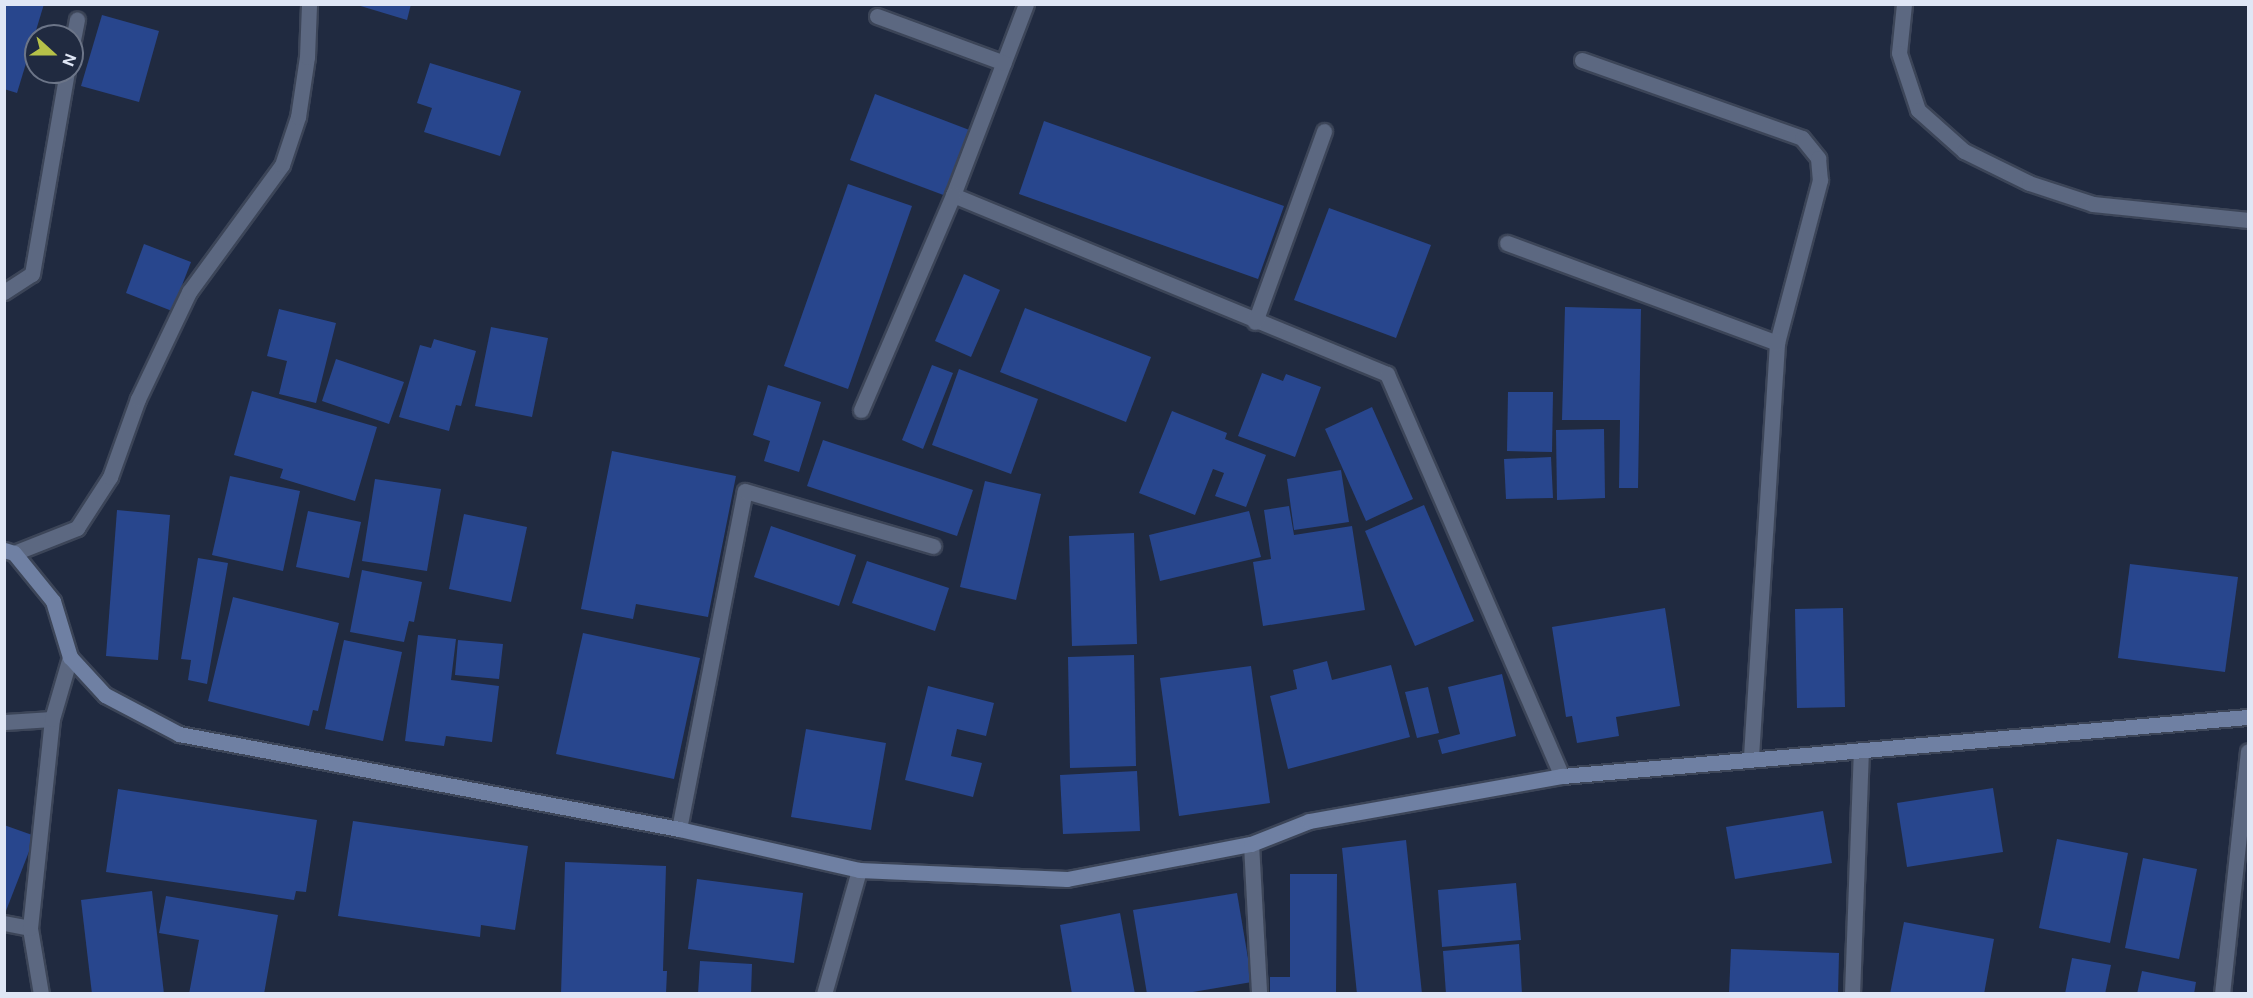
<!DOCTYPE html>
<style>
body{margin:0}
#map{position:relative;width:2253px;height:998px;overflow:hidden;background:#202a40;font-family:"DM Sans",sans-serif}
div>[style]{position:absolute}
.building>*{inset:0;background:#28468d}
.roads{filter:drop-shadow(2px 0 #3c4558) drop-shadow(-2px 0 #3c4558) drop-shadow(0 2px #3c4558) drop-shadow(0 -2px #3c4558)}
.lane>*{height:15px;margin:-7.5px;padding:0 7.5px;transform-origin:7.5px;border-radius:7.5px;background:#5c6881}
.street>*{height:15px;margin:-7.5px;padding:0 7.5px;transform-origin:7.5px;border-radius:7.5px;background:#5c6881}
.secondary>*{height:15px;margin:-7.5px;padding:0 7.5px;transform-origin:7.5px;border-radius:7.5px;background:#6f80a3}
span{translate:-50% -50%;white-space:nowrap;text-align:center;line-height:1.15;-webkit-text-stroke:5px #202a40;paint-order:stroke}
.frame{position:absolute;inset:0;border:6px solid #dfe6f5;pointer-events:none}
.north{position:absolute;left:24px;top:24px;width:60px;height:60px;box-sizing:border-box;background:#202a40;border:2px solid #6c7588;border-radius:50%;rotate:111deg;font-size:16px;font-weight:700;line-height:24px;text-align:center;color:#dfe6f5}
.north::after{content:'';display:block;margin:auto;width:21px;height:27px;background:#b6c149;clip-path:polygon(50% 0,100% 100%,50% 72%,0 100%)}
</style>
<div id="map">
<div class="building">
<div style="clip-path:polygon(4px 4px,44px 4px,17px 93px,4px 89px)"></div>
<div style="clip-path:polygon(354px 4px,411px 4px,407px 20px)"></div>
<div style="clip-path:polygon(102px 15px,159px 31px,139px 102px,81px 86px)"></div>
<div style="clip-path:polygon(430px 63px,521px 91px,500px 156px,424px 132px,432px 108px,417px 103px)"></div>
<div style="clip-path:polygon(875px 94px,972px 131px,946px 196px,850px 160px)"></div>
<div style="clip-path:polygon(1044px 121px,1284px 206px,1258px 279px,1019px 194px)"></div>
<div style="clip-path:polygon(848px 184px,912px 206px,848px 389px,784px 366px)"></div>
<div style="clip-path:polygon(1329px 208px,1431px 245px,1396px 338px,1294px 300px)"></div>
<div style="clip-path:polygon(144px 244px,191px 262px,172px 311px,126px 293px)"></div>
<div style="clip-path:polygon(964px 274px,1000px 290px,971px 357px,935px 341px)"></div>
<div style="clip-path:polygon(1565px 307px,1641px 309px,1638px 488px,1619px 488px,1620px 420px,1562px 420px)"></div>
<div style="clip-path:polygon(1025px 308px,1151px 357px,1126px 422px,1000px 372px)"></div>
<div style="clip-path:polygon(279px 309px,336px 323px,316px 403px,279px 394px,287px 361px,267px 356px)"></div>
<div style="clip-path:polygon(491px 327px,548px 338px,532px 417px,475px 406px)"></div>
<div style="clip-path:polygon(434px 339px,476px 351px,461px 406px,456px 405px,449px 431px,399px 417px,420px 345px,431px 348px)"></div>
<div style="clip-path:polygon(336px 359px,404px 382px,389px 424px,322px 401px)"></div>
<div style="clip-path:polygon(932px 365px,953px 373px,923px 449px,902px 440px)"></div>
<div style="clip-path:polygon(959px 369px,1038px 399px,1011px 474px,932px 445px)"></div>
<div style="clip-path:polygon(1262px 373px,1283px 381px,1286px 374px,1321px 387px,1295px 457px,1238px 436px)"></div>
<div style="clip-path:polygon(768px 385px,821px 402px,799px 472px,764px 461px,770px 441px,753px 435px)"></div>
<div style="clip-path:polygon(252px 391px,377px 427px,355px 501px,280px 478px,283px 469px,234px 455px)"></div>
<div style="clip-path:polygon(1508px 392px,1553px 392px,1552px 452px,1507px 451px)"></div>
<div style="clip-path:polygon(1372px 407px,1413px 499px,1366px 521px,1325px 429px)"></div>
<div style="clip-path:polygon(1172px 411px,1227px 433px,1225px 439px,1266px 455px,1246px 507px,1215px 496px,1224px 473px,1213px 469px,1195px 515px,1139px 493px)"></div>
<div style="clip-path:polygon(1604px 429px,1605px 498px,1557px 500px,1556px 430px)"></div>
<div style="clip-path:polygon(823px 440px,973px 490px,957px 536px,807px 486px)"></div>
<div style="clip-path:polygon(612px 451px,736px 476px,708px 617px,636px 604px,633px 619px,581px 609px)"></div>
<div style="clip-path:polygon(1551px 457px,1553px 498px,1506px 499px,1504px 459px)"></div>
<div style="clip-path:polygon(1341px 470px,1349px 522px,1294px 530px,1287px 479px)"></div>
<div style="clip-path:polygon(230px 476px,300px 491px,283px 571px,212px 555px)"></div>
<div style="clip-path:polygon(375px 479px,441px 489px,427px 571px,362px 561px)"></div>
<div style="clip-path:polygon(985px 481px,1041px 494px,1016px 600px,960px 587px)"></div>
<div style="clip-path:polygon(1424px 505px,1474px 621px,1415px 646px,1365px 531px)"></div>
<div style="clip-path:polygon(1289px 506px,1294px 535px,1352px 526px,1365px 610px,1263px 626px,1253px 562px,1271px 559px,1264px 510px)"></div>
<div style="clip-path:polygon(117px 510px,170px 515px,158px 660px,106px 656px)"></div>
<div style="clip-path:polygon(308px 511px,361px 522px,349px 578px,296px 567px)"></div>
<div style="clip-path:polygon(1249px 511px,1261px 557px,1160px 581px,1149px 535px)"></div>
<div style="clip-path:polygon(464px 514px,527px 527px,511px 602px,449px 589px)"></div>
<div style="clip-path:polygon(771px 526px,856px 555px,839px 606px,754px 577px)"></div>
<div style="clip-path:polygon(1134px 533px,1137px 644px,1072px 646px,1069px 536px)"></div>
<div style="clip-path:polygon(198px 558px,228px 563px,207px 684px,188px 680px,191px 660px,181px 659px)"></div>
<div style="clip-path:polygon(867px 561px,949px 588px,935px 631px,852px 603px)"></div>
<div style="clip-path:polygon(2130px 564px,2238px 577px,2225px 672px,2118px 658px)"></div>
<div style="clip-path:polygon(362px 570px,422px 582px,414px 622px,409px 621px,404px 642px,350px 632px)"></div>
<div style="clip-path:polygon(233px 597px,339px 623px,318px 711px,313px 710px,309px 726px,208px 701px)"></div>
<div style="clip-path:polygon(1665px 608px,1680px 706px,1616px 717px,1619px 736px,1577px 743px,1572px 716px,1566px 717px,1552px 627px)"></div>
<div style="clip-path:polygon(1843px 608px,1845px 707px,1797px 708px,1795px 609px)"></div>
<div style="clip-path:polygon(583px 633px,700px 658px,674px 779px,556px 754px)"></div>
<div style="clip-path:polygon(418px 635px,456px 639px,451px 680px,499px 686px,492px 742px,446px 736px,444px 746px,405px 741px)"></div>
<div style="clip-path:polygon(344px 640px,402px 652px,383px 741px,325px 729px)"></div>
<div style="clip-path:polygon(458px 640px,503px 644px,499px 679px,455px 675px)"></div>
<div style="clip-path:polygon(1134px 655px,1136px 766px,1070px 768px,1068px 657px)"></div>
<div style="clip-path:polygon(1327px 661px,1332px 680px,1391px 665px,1410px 737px,1288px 769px,1270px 696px,1297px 689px,1293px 670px)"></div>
<div style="clip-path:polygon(1251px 666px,1270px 803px,1179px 816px,1160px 678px)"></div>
<div style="clip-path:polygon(1502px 674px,1516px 736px,1442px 754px,1438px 740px,1460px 734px,1448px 687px)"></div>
<div style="clip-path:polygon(928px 686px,994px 703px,986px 736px,957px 729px,951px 756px,982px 763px,973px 797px,905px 780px)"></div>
<div style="clip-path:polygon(1428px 687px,1439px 733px,1417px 738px,1405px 692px)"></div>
<div style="clip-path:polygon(806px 729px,886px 743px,871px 830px,791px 817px)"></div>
<div style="clip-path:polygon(1137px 771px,1140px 831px,1063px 834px,1060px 775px)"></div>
<div style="clip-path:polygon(1993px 788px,2003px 852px,1907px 867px,1897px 803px)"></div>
<div style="clip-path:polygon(118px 789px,317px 820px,306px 892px,296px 891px,294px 900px,106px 872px)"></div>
<div style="clip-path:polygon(1823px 811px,1832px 863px,1735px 879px,1726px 827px)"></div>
<div style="clip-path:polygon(353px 821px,528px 846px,515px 930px,481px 925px,480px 937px,338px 916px)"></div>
<div style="clip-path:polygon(4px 825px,35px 836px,4px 916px)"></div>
<div style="clip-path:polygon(2057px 839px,2128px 853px,2110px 943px,2039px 928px)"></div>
<div style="clip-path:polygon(1406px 840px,1422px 994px,1357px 994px,1342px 848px)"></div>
<div style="clip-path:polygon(2143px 858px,2197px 869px,2179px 959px,2125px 948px)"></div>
<div style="clip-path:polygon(565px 862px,666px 866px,663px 971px,667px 971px,666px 994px,561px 994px)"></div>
<div style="clip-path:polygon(1290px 874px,1337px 874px,1336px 994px,1270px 994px,1270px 977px,1290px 977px)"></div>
<div style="clip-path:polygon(697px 879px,803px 893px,794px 963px,688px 949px)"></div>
<div style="clip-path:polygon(1516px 883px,1521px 940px,1442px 947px,1438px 890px)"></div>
<div style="clip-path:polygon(152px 891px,164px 994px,92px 994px,81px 900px)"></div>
<div style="clip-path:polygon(1237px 893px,1252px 982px,1181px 994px,1147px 994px,1133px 910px)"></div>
<div style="clip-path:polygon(166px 896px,278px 915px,264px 994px,189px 994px,199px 940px,159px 933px)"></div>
<div style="clip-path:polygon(1120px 913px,1135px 994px,1072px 994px,1060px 925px)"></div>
<div style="clip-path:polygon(1904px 922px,1994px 939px,1984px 994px,1890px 994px)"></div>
<div style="clip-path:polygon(1519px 944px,1522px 994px,1446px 994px,1443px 951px)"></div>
<div style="clip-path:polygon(1731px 949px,1839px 953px,1838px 994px,1729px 994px)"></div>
<div style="clip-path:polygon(2072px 958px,2111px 965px,2105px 994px,2065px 994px)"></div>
<div style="clip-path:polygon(700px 961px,752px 964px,751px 994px,698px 994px)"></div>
<div style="clip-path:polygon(2142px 971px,2196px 982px,2194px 994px,2137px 994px)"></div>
</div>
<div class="roads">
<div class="lane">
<div style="left:1582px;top:60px;width:233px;rotate:19.5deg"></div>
<div style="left:1802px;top:138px;width:26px;rotate:51deg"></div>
<div style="left:1818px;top:158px;width:22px;rotate:85deg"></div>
<div style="left:1820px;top:180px;width:169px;rotate:104.8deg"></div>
<div style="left:1777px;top:343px;width:417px;rotate:93.6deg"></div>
<div style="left:1507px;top:243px;width:288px;rotate:20.3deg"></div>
<div style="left:1852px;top:994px;width:244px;rotate:-87.9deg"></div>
</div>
<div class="street">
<div style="left:1026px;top:4px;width:204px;rotate:110.9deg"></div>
<div style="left:953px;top:195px;width:469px;rotate:22.4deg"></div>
<div style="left:1387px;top:374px;width:438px;rotate:66.5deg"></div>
<div style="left:1904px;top:4px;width:49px;rotate:95.8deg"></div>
<div style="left:1899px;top:53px;width:60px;rotate:71.6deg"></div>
<div style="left:1918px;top:110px;width:62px;rotate:41.7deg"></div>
<div style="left:1964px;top:151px;width:72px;rotate:26.2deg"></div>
<div style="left:2029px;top:183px;width:67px;rotate:18.2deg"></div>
<div style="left:2093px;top:204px;width:156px;rotate:5.9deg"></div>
<div style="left:877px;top:16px;width:135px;rotate:20.3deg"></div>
<div style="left:72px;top:45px;width:26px;rotate:-79deg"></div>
<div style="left:4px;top:292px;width:33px;rotate:-33deg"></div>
<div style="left:32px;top:274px;width:205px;rotate:-80.2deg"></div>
<div style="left:1255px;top:322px;width:203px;rotate:-70.1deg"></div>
<div style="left:861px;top:410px;width:234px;rotate:-66.8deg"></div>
<div style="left:14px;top:553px;width:68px;rotate:-21.6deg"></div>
<div style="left:77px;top:528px;width:61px;rotate:-57.1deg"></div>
<div style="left:110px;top:477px;width:83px;rotate:-70.3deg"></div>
<div style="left:138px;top:399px;width:119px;rotate:-64.5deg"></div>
<div style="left:189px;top:292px;width:157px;rotate:-53.8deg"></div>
<div style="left:282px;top:165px;width:51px;rotate:-71.6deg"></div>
<div style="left:298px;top:117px;width:61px;rotate:-81.5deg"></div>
<div style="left:307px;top:57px;width:53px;rotate:-87.8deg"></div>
<div style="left:4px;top:722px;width:48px;rotate:-3.6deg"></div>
<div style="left:679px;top:829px;width:344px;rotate:-79deg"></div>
<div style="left:745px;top:491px;width:196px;rotate:16.3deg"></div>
<div style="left:1251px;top:844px;width:150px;rotate:86.9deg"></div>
<div style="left:4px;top:923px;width:26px;rotate:11deg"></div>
<div style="left:41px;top:994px;width:67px;rotate:-99.5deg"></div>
<div style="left:30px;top:928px;width:210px;rotate:-84deg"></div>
<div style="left:52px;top:719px;width:65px;rotate:-73.8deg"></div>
<div style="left:824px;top:994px;width:129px;rotate:-74.2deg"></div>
<div style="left:2222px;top:994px;width:244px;rotate:-83.9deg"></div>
</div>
<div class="secondary">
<div style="left:4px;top:550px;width:10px;rotate:17deg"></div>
<div style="left:14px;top:553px;width:62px;rotate:50.9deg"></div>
<div style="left:53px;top:601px;width:59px;rotate:73.1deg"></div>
<div style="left:70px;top:657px;width:52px;rotate:47.4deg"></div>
<div style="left:105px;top:695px;width:84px;rotate:27.8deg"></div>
<div style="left:179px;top:734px;width:509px;rotate:10.76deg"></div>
<div style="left:679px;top:829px;width:185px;rotate:12.8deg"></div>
<div style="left:859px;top:870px;width:208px;rotate:2.5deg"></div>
<div style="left:1067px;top:879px;width:187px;rotate:-10.8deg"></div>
<div style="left:1251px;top:844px;width:62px;rotate:-21.6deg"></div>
<div style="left:1309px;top:821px;width:257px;rotate:-10.1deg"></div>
<div style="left:1562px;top:776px;width:689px;rotate:-4.92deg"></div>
</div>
</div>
<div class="frame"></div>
<div class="north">N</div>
</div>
